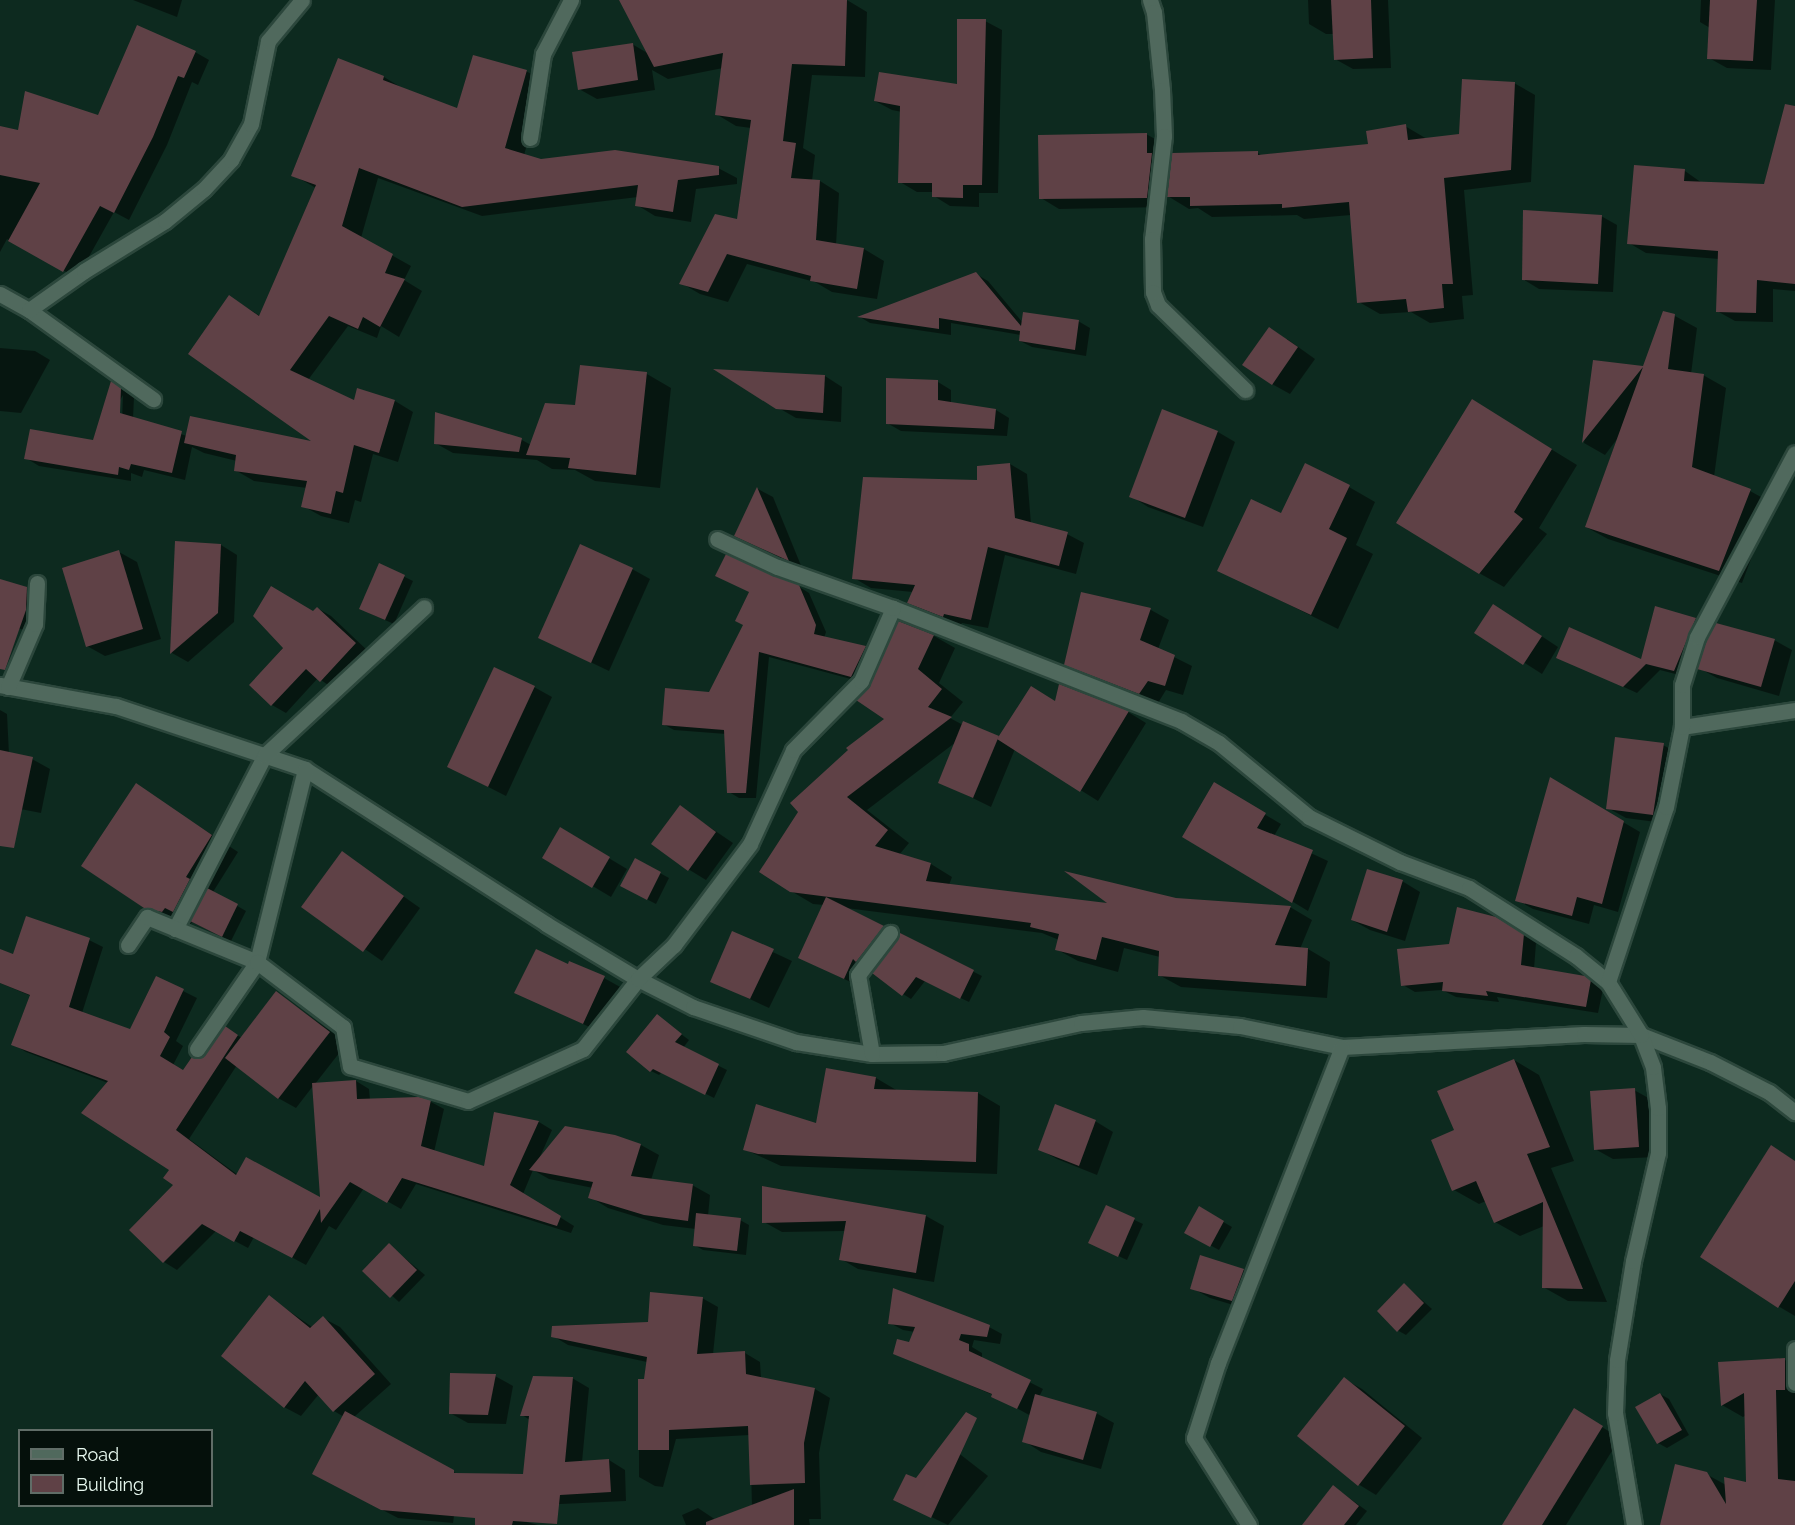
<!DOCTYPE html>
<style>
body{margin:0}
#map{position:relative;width:1795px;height:1525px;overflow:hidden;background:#0d2a1f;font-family:Raleway,sans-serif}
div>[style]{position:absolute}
.shadow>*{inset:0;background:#0007}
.building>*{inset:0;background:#5f4146}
.roads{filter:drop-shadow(2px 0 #2c473c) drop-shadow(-2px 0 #2c473c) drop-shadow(0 2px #2c473c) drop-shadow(0 -2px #2c473c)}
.minor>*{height:15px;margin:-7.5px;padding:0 7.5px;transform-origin:7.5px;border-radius:7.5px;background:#50695d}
span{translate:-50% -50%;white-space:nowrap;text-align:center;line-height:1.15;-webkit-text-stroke:6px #05100b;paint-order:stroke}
.legend{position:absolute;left:18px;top:1429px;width:195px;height:78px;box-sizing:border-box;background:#05100b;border:2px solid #606d67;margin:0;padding:8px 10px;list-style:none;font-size:18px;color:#e8f9f0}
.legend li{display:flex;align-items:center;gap:12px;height:30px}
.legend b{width:30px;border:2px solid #606d67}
</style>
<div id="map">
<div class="shadow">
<div style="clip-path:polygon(133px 0,182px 0,177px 17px)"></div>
<div style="clip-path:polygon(621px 0,847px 0,867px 12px,865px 77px,812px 75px,803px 148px,815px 155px,812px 181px,820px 181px,839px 193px,836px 245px,864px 249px,884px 261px,877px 299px,832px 292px,815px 282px,747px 264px,728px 302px,700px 294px,681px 283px,739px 221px,751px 128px,736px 126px,716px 114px,723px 68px,668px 79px,652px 70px,655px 90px,597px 99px,579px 89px,632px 44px,649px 54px)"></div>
<div style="clip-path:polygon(1308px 0,1388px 0,1391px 68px,1353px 69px,1335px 59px,1334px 34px,1326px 34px,1309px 24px)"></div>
<div style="clip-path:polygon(1701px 0,1775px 0,1771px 70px,1727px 68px,1709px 58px,1710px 28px,1700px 22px)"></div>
<div style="clip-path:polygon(985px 21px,1002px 30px,998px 193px,979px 193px,979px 207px,950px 206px,934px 196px,934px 192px,917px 192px,900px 182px,902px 112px,892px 110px,875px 101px,958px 85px)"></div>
<div style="clip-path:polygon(195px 52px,209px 60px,198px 85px,192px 82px,167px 145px,129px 220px,114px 212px,77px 278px,7px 239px,0 252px,0 128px,19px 132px,99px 117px)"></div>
<div style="clip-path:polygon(evenodd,526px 71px,545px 82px,524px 155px,541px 160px,718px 168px,737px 178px,737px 184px,696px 189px,691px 222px,655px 216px,637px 205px,638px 197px,482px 216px,378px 178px,361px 238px,411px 266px,404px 280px,422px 291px,399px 337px,381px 326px,377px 338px,348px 326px,308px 380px,355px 402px,358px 390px,395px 401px,413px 412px,398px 462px,373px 454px,361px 502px,355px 500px,349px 523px,321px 516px,303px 506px,307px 488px,254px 481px,235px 470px,237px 461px,204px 453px,192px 447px,185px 480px,144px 470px,142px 477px,131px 473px,131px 481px,39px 466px,26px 458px,94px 441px,112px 383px,134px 397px,133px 419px,187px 436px,318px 444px,230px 297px,260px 316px,316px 188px,293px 175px,384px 77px,402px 88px,458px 110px,526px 71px,123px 395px,122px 421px,119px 421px,119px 402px,123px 395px)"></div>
<div style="clip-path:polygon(1514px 83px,1535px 95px,1531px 182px,1464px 190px,1473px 295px,1462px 296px,1464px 319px,1430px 323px,1411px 312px,1380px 314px,1359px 302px,1351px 215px,1304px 219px,1297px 215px,1212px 217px,1198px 208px,1189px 209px,1166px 195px,1165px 207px,1059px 209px,1041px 198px,1146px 134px,1164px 144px,1164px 162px,1172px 166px,1258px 153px,1262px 156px,1370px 145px,1405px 126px,1427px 139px,1461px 135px)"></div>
<div style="clip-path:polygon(1795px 116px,1795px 291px,1773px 289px,1773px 322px,1735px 321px,1717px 311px,1719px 259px,1646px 253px,1629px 243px,1635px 167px,1685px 171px,1702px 183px,1765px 185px)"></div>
<div style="clip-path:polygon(1601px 216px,1617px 225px,1613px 292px,1539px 289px,1523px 279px)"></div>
<div style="clip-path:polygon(976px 274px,988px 281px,1023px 323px,1078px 321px,1090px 328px,1086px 356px,1032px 347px,1020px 341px,1021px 335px,951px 323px,951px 335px,870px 323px,860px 317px)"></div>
<div style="clip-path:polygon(1675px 316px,1697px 328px,1691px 374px,1703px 375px,1726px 388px,1714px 477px,1750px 491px,1772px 503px,1742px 583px,1608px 539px,1586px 527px,1617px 439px,1605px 455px,1584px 443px,1594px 361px,1644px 368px)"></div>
<div style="clip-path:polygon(1287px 339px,1315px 359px,1290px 394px,1272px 384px)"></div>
<div style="clip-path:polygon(0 348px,35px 351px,50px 360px,21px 413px,0 411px)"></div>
<div style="clip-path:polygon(647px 374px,671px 388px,660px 488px,595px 481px,575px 470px,552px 469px,537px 460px,453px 453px,435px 443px,436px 414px,522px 440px,531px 445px,577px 407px)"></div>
<div style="clip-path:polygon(825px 376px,842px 387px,841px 422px,796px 418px,777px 407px)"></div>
<div style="clip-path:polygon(938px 382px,951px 390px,951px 403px,996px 410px,1009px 418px,1007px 436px,901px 431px,887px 423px)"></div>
<div style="clip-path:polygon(1163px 411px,1218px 432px,1235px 442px,1203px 527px,1148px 507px,1131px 496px)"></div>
<div style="clip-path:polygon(1497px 416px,1577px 465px,1539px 528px,1547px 534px,1504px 587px,1479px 573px)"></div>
<div style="clip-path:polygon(1010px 464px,1027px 474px,1031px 524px,1067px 534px,1084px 543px,1076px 574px,1005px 555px,988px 628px,962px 623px,960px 626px,925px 612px,909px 602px,913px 592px,871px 588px,854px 578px,978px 482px)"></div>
<div style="clip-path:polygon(1349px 487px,1375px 502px,1356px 545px,1373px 554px,1338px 629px,1219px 570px,1281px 515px)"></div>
<div style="clip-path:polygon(758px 489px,773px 497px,802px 568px,736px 536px)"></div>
<div style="clip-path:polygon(177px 543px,221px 545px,237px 555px,234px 622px,188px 662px,172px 653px)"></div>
<div style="clip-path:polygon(119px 552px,137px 562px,161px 639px,105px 656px,87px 646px)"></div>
<div style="clip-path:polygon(380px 565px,413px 581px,394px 624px,369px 613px)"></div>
<div style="clip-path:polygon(632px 569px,650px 579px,609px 671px,540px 638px)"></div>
<div style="clip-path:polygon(0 581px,26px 588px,39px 596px,34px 633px,7px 625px,0 654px)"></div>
<div style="clip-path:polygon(798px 586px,809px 593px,826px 632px,824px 638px,865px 647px,875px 653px,862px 682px,769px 657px,756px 798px,739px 798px,729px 792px,726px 734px,674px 730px,663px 724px,710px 693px)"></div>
<div style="clip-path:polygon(1082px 593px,1151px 610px,1169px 620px,1158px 649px,1192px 666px,1183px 695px,1166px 690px,1158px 703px,1083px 674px,1065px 664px)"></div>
<div style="clip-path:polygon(317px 608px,331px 616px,369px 652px,334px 689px,318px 678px,286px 713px,272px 705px,251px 685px)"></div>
<div style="clip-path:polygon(1656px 608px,1696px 619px,1709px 626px,1687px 677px,1660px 670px,1637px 693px,1558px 657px,1642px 661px)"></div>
<div style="clip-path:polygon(1511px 616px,1558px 647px,1542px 674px,1476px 632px)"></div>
<div style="clip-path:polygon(899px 622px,934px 636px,955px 648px,939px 683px,963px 702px,950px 718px,963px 725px,1000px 738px,1056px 703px,1060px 686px,1128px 712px,1146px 723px,1098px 801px,1015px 749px,991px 807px,940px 782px,956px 742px,867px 810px,909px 843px,899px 855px,931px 864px,952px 877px,949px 885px,1112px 906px,1175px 899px,1290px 907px,1312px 920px,1300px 949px,1308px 949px,1330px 962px,1327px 998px,1181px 987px,1159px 975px,1160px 957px,1124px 948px,1118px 972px,1078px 961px,1056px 949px,1059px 940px,1042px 933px,846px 908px,982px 976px,969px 1002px,925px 981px,911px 999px,903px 994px,891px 944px,859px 986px,800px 958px,824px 905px,813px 904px,791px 891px,887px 719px,871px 686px)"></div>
<div style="clip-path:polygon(1774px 640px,1792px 650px,1779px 696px,1717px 678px,1699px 668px)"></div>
<div style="clip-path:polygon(534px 687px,552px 697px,506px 796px,449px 767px)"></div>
<div style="clip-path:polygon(0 710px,7px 714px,9px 754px,32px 759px,50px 769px,41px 813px,10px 807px,0 801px)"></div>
<div style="clip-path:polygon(1663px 745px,1681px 755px,1671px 824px,1626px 818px,1608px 808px)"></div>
<div style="clip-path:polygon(1551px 780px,1640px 832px,1618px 912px,1594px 905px,1589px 924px,1533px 909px,1517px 900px)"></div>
<div style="clip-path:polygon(136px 785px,238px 852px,213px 892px,246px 911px,231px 941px,192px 922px,189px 927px,172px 923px,144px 907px)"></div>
<div style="clip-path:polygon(1215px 785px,1281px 824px,1274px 836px,1328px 861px,1308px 911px,1184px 836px)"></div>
<div style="clip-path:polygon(680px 807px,733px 843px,706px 880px,688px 869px)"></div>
<div style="clip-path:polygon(560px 829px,627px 869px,611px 897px,544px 857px)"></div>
<div style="clip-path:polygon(342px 853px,420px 908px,382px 961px,303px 906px)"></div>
<div style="clip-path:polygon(636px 860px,669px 878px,656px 904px,631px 891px)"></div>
<div style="clip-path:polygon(1402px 881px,1420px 892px,1405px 941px,1370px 930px,1352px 920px)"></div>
<div style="clip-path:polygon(1509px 926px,1536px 943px,1534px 969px,1585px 977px,1603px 989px,1598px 1013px,1497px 997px,1499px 1002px,1456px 997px,1442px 990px,1415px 992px,1403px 985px,1450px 945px)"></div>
<div style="clip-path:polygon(732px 933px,792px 961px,769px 1008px,712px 981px)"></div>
<div style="clip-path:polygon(evenodd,89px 940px,103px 947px,82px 1013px,131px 1031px,157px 978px,197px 998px,176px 1041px,183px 1046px,173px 1065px,183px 1071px,206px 1056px,225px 1028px,242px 1038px,277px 993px,347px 1043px,315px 1084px,356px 1081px,369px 1089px,370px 1100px,431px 1102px,444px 1109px,434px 1152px,485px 1168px,495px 1114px,539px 1122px,552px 1130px,539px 1159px,615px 1137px,641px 1145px,659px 1155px,651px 1180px,692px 1185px,710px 1195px,708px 1216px,740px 1220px,749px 1225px,746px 1255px,703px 1250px,694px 1245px,696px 1229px,663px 1225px,608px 1208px,590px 1197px,593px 1188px,549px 1179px,533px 1170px,523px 1194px,574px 1226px,571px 1233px,416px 1184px,401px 1209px,364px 1188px,336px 1230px,329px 1226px,306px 1265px,254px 1237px,248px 1248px,216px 1231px,177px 1270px,164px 1262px,175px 1185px,171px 1170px,108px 1083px,26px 1052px,13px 1044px,31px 996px,0 983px,0 951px,14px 956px,89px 940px,237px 1065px,278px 1098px,296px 1108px,313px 1086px,321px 1199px,238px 1175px,189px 1139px,237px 1065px)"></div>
<div style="clip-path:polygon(568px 966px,604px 978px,622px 988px,602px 1033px,516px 992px)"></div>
<div style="clip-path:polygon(657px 1016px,689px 1040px,683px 1048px,727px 1070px,714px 1098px,662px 1072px,659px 1075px,651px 1071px)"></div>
<div style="clip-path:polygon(1514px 1060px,1539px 1075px,1574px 1161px,1551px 1168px,1607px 1302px,1568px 1301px,1543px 1287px,1544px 1226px,1520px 1236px,1495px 1222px,1486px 1201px,1479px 1204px,1454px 1190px,1456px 1131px)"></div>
<div style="clip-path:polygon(828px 1069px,876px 1078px,898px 1091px,978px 1093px,1000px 1106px,997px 1174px,781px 1166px,744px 1149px,818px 1125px)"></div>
<div style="clip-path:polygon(1634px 1090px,1652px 1100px,1656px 1157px,1613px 1159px,1595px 1149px)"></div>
<div style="clip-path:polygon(1095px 1121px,1113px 1132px,1097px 1175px,1057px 1159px,1039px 1149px)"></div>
<div style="clip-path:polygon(1772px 1147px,1795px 1161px,1795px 1316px,1778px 1306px)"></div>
<div style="clip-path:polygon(763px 1188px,926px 1216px,944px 1226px,934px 1282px,858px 1269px,841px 1259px,845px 1231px,782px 1232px,764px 1222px)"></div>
<div style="clip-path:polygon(1107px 1207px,1143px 1224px,1127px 1260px,1099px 1247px)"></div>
<div style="clip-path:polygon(1199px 1208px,1232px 1227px,1219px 1250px,1186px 1232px)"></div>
<div style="clip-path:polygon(389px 1245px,425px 1275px,399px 1302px,365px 1271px)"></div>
<div style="clip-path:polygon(1201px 1257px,1244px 1270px,1262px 1280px,1250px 1310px,1210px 1298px,1192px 1288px)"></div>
<div style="clip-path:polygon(1405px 1285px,1432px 1309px,1406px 1335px,1397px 1330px)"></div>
<div style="clip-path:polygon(269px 1297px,312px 1327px,323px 1318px,340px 1327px,391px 1384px,354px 1417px,470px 1481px,455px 1509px,453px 1523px,398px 1518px,329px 1482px,344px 1417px,334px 1411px,319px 1394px,301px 1416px,284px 1407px)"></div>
<div style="clip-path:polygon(702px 1298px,718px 1307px,713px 1354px,745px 1353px,760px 1362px,761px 1378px,815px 1389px,830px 1398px,819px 1453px,821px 1519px,809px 1519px,810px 1525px,686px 1525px,682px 1515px,698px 1508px,716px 1520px,752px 1506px,750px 1435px,676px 1439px,663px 1487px,655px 1486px,639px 1477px,639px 1381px,645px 1381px,647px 1362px,568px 1345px,553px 1336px,649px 1324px)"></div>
<div style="clip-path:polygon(890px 1323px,989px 1327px,1002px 1334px,1000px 1344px,974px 1340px,972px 1347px,982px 1353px,982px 1358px,1043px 1389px,1039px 1397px,1096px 1413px,1114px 1423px,1101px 1469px,1041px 1452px,1024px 1441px,1031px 1416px,993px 1395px,895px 1353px,910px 1344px,915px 1332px,903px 1330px)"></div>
<div style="clip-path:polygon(1785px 1360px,1795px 1366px,1795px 1525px,1662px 1525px,1706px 1474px,1726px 1485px,1748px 1484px,1746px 1415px,1743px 1417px,1722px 1405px,1720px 1363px)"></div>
<div style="clip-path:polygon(495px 1376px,513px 1386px,506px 1424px,468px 1423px,450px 1413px)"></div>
<div style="clip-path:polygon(572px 1378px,589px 1388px,582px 1462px,609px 1460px,625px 1470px,626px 1501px,539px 1505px,530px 1420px,522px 1415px)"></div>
<div style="clip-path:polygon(1344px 1379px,1362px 1389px,1422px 1438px,1376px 1495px,1358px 1484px)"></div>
<div style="clip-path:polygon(1660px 1394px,1669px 1399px,1689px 1435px,1667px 1448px,1658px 1443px)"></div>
<div style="clip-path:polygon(1592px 1421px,1620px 1438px,1566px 1525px,1504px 1525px)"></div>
<div style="clip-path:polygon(952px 1448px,988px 1476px,948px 1525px,904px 1504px,916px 1480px)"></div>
<div style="clip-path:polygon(1334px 1487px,1367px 1511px,1356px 1525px,1314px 1525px)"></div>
<div style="clip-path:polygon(477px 1509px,538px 1525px,477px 1525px)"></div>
</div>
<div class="building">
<div style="clip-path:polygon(619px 0,847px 0,845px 66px,792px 64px,783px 141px,796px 143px,791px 178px,820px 180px,816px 240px,864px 248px,857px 289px,810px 281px,811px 276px,727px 254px,708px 292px,679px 284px,715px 214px,737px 219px,751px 120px,715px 115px,723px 53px,654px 67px)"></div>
<div style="clip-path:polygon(1331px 0,1371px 0,1373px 58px,1334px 60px)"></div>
<div style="clip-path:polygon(1710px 0,1757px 0,1753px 61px,1707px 59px)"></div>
<div style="clip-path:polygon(957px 19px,986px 19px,982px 185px,963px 185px,963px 198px,932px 197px,932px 183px,898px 183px,900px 106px,874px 101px,879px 72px,957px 84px)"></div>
<div style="clip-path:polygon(137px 25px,196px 51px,184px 78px,178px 76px,153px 137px,114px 213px,100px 206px,63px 272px,8px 241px,40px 183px,0 175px,0 126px,18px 130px,25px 91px,98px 115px)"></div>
<div style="clip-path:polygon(633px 43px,638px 80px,578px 90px,572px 52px)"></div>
<div style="clip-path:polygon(473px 55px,527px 70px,505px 148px,541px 159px,615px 150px,719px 166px,719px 175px,678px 180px,673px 212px,635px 206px,638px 185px,462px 207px,359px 168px,342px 226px,393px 254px,385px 273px,405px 279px,380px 327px,363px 317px,358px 329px,329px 316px,290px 370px,354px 400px,357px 388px,395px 400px,379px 453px,354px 445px,343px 493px,336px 491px,331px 514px,301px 507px,307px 481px,234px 471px,236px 455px,184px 443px,190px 416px,311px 441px,188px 354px,229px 295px,259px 316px,316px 185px,291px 176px,338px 58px,384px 76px,383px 80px,457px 108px)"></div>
<div style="clip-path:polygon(1462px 79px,1515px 82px,1511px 170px,1444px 178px,1453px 284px,1442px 284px,1444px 308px,1408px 312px,1406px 299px,1357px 303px,1349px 202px,1282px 208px,1282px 204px,1190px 206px,1190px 197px,1167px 197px,1172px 153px,1258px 151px,1258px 155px,1368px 144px,1366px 131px,1406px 124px,1408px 140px,1459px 134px)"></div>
<div style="clip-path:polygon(1785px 104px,1795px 106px,1795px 284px,1757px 280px,1756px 313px,1716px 312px,1718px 251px,1627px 244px,1634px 165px,1685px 169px,1684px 181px,1764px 184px)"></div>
<div style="clip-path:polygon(1147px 133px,1147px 153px,1152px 153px,1147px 198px,1039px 199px,1038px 135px)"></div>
<div style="clip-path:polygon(1523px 210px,1602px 215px,1598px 284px,1522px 280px)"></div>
<div style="clip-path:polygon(976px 272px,1021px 326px,1023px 312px,1079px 320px,1075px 350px,1019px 341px,1020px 331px,939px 318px,939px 329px,857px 317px)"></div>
<div style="clip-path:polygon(1663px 311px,1675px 314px,1668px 369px,1704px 374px,1692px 467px,1751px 489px,1719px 571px,1585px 527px,1643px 367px,1582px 443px,1593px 360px,1643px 366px)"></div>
<div style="clip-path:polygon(1269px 327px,1298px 347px,1272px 385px,1242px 365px)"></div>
<div style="clip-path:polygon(580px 365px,647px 372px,636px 475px,568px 468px,570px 458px,526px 455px,545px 403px,575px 405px)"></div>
<div style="clip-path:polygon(713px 369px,825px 375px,823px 413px,776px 409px)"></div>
<div style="clip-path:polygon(886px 378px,938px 380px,938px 400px,996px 409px,994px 429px,886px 424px)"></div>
<div style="clip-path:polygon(111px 381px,121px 388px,120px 413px,182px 431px,172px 473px,131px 464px,129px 470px,119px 467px,118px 475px,24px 459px,30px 429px,93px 440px)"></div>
<div style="clip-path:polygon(1472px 399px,1552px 449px,1514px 512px,1523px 519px,1479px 574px,1396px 523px)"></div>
<div style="clip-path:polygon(1162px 409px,1218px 431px,1185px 518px,1129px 497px)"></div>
<div style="clip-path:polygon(435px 412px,522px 438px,519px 452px,434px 444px)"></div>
<div style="clip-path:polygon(1010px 463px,1015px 518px,1068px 532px,1059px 566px,988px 547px,971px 620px,944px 614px,943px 617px,907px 603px,915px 585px,852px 579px,863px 477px,977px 480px,977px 466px)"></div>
<div style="clip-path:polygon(1305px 463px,1350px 485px,1329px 529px,1347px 538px,1311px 615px,1217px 571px,1251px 499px,1281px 513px)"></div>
<div style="clip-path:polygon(757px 487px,789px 561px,734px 536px)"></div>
<div style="clip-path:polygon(175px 541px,221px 544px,218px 613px,170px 654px)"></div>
<div style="clip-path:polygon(580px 544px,633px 568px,591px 663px,538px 638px)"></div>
<div style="clip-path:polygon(119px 550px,143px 629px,86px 647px,62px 568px)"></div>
<div style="clip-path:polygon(726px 554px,799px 585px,816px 625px,814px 634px,866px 646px,851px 677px,759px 652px,746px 793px,727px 793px,724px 730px,662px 725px,665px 688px,709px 692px,743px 625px,735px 621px,749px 592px,715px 576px)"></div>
<div style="clip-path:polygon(379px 563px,405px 575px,385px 620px,359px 609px)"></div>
<div style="clip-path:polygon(0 579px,27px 587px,26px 610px,5px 670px,0 669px)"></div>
<div style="clip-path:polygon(271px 586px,313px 611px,317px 607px,356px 643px,320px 682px,306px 669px,271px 706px,249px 685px,283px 648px,253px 616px)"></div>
<div style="clip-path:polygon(1081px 592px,1151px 608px,1140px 640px,1175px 655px,1165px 686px,1148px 681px,1139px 694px,1064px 665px)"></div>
<div style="clip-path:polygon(1493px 604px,1542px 636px,1523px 665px,1474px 633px)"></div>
<div style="clip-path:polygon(1655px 606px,1696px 618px,1674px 671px,1646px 664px,1623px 687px,1556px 658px,1569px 627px,1641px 659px)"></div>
<div style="clip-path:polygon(898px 621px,934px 635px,918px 669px,942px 689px,928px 707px,952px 717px,847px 797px,888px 830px,875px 846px,931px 863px,926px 881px,1107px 903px,1064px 871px,1176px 898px,1291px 906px,1275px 945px,1308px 948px,1306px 986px,1158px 976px,1159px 951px,1102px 937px,1096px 960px,1055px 950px,1059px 934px,1030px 927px,1031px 923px,790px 892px,759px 872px,798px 812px,790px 803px,848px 750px,846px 748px,884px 719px,856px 700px,870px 685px)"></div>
<div style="clip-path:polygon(1716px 623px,1775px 639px,1761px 687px,1697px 669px,1706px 641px)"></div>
<div style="clip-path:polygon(494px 667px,535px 686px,488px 787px,447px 767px)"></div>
<div style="clip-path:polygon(1059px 684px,1129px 711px,1080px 792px,997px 739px,1031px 686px,1055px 701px)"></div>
<div style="clip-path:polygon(963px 721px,999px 736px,973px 798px,938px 783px)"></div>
<div style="clip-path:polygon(1615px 737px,1664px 743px,1653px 815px,1606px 809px)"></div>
<div style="clip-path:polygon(0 750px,33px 757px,14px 848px,0 846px)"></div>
<div style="clip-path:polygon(1550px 777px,1624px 821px,1602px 904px,1577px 897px,1572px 916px,1515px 901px)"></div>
<div style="clip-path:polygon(1214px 782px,1266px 813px,1257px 828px,1313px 850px,1292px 903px,1182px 837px)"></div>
<div style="clip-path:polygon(136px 783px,212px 835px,186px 877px,190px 879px,173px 912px,165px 908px,162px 912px,144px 908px,81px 866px)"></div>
<div style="clip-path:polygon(680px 805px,716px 832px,688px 871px,651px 844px)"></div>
<div style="clip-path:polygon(560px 827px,610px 857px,592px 888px,542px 858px)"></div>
<div style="clip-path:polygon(342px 851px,404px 896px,363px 952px,301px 907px)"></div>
<div style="clip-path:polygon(635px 858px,661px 872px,647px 900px,620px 886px)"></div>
<div style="clip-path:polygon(1367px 869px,1403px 880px,1387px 932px,1351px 920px)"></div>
<div style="clip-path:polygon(207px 888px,238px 904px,222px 937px,190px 921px)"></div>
<div style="clip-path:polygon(826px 897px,884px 926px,856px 962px,853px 959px,844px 979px,798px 958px)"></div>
<div style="clip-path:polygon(1457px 907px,1496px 917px,1524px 934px,1521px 965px,1585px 976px,1591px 980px,1586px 1007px,1486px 991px,1488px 996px,1442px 991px,1443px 982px,1401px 986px,1397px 949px,1449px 944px)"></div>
<div style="clip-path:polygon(26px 916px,90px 938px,69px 1007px,130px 1029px,156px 976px,184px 989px,164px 1032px,170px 1037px,160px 1056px,183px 1070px,192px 1057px,197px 1059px,205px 1055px,225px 1026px,238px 1035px,176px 1130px,236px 1175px,246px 1157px,320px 1197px,312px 1083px,356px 1080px,357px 1099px,419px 1097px,431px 1100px,421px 1146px,484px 1166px,494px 1112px,539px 1121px,510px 1185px,561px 1216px,557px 1226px,402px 1178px,387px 1203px,350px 1182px,321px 1223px,320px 1209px,292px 1258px,240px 1231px,234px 1242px,202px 1224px,163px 1263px,129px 1230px,173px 1185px,163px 1178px,169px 1170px,81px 1113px,108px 1081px,11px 1045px,30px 995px,0 983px,0 949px,13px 954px)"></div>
<div style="clip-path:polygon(732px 931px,774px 949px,750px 999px,710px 982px)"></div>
<div style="clip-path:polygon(900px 933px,974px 970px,960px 999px,916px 977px,902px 996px,872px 973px)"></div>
<div style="clip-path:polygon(536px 949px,568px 964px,569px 961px,605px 976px,583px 1024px,514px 993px)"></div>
<div style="clip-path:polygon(276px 991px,330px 1032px,278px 1099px,225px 1058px)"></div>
<div style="clip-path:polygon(657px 1014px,682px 1034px,675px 1042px,719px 1064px,705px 1095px,653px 1069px,650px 1072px,626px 1052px)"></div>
<div style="clip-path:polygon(1514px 1059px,1550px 1147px,1527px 1154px,1583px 1289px,1542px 1288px,1543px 1202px,1494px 1223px,1476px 1181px,1452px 1191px,1431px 1140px,1454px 1130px,1437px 1091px)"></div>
<div style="clip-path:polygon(826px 1068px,876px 1077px,874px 1089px,978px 1092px,976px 1162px,758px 1154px,743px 1150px,756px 1104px,816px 1123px)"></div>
<div style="clip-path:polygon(1635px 1088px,1639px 1147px,1594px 1150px,1590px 1091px)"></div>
<div style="clip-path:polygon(1055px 1104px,1096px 1120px,1079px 1166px,1038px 1150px)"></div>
<div style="clip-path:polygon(565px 1126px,615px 1135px,641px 1144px,631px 1176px,693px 1184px,688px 1221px,644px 1215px,588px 1198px,593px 1182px,529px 1170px)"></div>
<div style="clip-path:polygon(1771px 1145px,1795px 1161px,1795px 1281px,1778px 1308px,1700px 1257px)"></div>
<div style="clip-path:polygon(762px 1186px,926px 1215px,916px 1273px,839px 1260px,846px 1221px,762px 1223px)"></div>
<div style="clip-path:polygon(1106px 1205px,1135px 1218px,1118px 1257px,1088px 1243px)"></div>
<div style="clip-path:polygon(1199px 1206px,1224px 1221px,1210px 1247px,1184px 1233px)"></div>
<div style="clip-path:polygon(696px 1213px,741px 1218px,737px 1251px,693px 1246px)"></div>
<div style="clip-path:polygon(389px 1243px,417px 1270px,390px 1298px,362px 1271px)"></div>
<div style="clip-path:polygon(1200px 1255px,1244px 1269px,1232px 1301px,1190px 1289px)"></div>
<div style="clip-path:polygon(1404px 1283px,1424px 1303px,1397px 1332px,1377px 1311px)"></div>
<div style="clip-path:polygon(893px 1288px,990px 1325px,987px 1337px,961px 1334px,959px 1340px,969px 1344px,969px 1351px,1031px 1380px,1017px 1409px,991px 1397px,992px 1394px,893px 1354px,897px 1339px,909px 1342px,915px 1327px,888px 1324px)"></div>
<div style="clip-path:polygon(650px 1292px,703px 1297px,697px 1354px,745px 1351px,746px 1374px,815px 1388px,804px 1443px,805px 1483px,750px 1485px,748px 1426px,669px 1430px,669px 1450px,638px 1450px,638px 1379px,644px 1379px,647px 1357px,551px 1337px,552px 1326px,648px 1322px)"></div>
<div style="clip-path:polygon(269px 1295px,310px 1328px,323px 1316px,375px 1374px,333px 1412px,305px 1381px,284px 1408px,221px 1356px)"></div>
<div style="clip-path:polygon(1785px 1358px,1785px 1390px,1776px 1390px,1778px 1479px,1795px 1481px,1795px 1525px,1660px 1525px,1675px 1464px,1707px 1472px,1726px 1504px,1724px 1477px,1746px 1482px,1744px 1393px,1721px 1406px,1718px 1362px)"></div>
<div style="clip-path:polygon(450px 1373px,496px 1374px,488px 1415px,449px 1414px)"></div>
<div style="clip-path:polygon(533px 1376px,573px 1377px,565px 1462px,609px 1459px,611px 1492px,560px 1495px,557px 1524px,513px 1521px,512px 1525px,475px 1525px,475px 1518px,381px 1510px,312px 1474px,345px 1411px,454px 1470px,454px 1473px,523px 1474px,529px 1416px,520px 1416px)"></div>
<div style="clip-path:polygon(1344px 1377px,1405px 1426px,1358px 1486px,1297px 1436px)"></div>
<div style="clip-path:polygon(1660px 1393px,1682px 1430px,1657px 1444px,1635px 1407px)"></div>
<div style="clip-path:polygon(1035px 1394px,1097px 1412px,1083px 1460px,1022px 1442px)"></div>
<div style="clip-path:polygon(1574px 1408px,1603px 1426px,1542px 1525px,1502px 1525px)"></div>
<div style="clip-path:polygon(966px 1412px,977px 1418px,931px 1518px,893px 1500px,906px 1474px,916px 1478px)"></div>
<div style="clip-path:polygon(1333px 1485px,1359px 1506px,1344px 1525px,1302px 1525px)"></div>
<div style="clip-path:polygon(794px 1489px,794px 1525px,706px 1525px,706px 1522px)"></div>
</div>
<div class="roads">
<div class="minor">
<div style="left:1150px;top:0;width:13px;rotate:72deg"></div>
<div style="left:1154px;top:12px;width:78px;rotate:84.1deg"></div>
<div style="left:1162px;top:90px;width:46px;rotate:87.5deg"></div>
<div style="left:1164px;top:136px;width:104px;rotate:96.6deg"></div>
<div style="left:1152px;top:239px;width:53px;rotate:88.9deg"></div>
<div style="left:1153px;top:292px;width:14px;rotate:69deg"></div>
<div style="left:1158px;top:305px;width:122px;rotate:44.3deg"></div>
<div style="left:530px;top:138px;width:85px;rotate:-81.2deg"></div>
<div style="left:543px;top:54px;width:61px;rotate:-62.6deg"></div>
<div style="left:0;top:294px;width:33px;rotate:29deg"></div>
<div style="left:29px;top:310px;width:153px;rotate:35.7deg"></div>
<div style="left:29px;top:310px;width:67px;rotate:-35.3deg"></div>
<div style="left:84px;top:271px;width:95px;rotate:-31.7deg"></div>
<div style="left:165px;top:221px;width:50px;rotate:-39.4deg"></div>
<div style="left:204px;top:189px;width:40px;rotate:-47deg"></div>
<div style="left:231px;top:160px;width:41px;rotate:-60.9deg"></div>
<div style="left:251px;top:124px;width:85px;rotate:-78.4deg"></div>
<div style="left:268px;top:41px;width:53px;rotate:-50.3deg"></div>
<div style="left:893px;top:608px;width:309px;rotate:21.4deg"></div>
<div style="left:1181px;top:721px;width:44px;rotate:30.1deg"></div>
<div style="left:1219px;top:743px;width:117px;rotate:39.4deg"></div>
<div style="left:1309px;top:817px;width:102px;rotate:26.3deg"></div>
<div style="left:1400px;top:862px;width:74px;rotate:20.6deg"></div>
<div style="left:1469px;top:888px;width:127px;rotate:32.4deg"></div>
<div style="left:1576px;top:956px;width:41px;rotate:39.1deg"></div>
<div style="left:0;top:685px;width:118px;rotate:10.3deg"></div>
<div style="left:116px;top:706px;width:199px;rotate:18.4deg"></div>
<div style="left:305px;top:769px;width:287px;rotate:32.7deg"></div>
<div style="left:546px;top:924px;width:107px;rotate:30.9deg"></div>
<div style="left:638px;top:979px;width:62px;rotate:27deg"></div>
<div style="left:693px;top:1007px;width:109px;rotate:18.8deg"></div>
<div style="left:796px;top:1042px;width:77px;rotate:9deg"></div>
<div style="left:872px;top:1054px;width:71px;rotate:-0.8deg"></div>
<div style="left:943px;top:1053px;width:141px;rotate:-12.3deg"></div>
<div style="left:1081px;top:1023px;width:62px;rotate:-5.5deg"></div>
<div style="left:1143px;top:1017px;width:97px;rotate:5.3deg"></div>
<div style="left:1240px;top:1026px;width:104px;rotate:11.6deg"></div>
<div style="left:1342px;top:1047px;width:242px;rotate:-3.1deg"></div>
<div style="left:1584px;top:1034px;width:57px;rotate:1deg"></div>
<div style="left:1641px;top:1035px;width:74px;rotate:21.4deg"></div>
<div style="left:1710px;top:1062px;width:66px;rotate:27deg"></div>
<div style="left:1769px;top:1092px;width:33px;rotate:38deg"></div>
<div style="left:8px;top:687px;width:69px;rotate:-66.8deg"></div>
<div style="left:35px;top:624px;width:41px;rotate:-87.2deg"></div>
<div style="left:1682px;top:727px;width:114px;rotate:-8.6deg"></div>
<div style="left:175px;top:929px;width:196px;rotate:-62.7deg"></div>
<div style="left:265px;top:755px;width:217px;rotate:-42.9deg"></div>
<div style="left:128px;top:945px;width:34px;rotate:-56deg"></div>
<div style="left:147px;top:917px;width:119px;rotate:22.2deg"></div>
<div style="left:257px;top:962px;width:199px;rotate:-76deg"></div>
<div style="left:197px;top:1049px;width:106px;rotate:-55.4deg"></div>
<div style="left:257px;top:962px;width:108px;rotate:37.1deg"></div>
<div style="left:343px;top:1027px;width:40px;rotate:80deg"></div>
<div style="left:350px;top:1066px;width:123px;rotate:16.5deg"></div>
<div style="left:468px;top:1101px;width:126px;rotate:-24.3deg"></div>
<div style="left:583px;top:1049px;width:89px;rotate:-51.8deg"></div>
<div style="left:638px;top:979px;width:50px;rotate:-43.4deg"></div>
<div style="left:674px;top:945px;width:126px;rotate:-53deg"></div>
<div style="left:750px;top:844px;width:103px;rotate:-65.4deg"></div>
<div style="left:793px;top:750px;width:97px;rotate:-45.4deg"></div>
<div style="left:861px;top:681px;width:80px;rotate:-66.3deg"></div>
<div style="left:893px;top:608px;width:123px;rotate:-160.5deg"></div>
<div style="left:777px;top:567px;width:66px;rotate:-155deg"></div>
<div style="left:872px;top:1054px;width:80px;rotate:-100deg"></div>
<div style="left:858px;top:975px;width:53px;rotate:-52.7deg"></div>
<div style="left:1795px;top:1349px;width:34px;rotate:90deg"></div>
<div style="left:1249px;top:1525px;width:103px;rotate:-122.3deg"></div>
<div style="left:1194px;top:1438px;width:79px;rotate:-72.3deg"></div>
<div style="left:1218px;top:1363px;width:339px;rotate:-68.6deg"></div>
<div style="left:1634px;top:1525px;width:114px;rotate:-99.6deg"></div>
<div style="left:1615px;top:1413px;width:53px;rotate:-87.8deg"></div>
<div style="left:1617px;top:1360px;width:100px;rotate:-80.8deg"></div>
<div style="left:1633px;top:1261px;width:111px;rotate:-77deg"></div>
<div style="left:1658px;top:1153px;width:45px;rotate:-90deg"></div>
<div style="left:1658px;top:1108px;width:41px;rotate:-97deg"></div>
<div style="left:1653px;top:1067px;width:34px;rotate:-111deg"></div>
<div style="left:1641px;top:1035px;width:62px;rotate:-121.9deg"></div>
<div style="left:1608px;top:982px;width:184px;rotate:-71.7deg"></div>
<div style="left:1666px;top:807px;width:82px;rotate:-78.7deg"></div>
<div style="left:1682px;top:727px;width:42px;rotate:-90deg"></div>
<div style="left:1682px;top:685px;width:50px;rotate:-72.6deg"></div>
<div style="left:1697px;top:637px;width:208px;rotate:-62deg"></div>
</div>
</div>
<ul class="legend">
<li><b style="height:8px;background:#50695d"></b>Road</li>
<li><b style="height:16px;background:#5f4146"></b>Building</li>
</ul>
</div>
